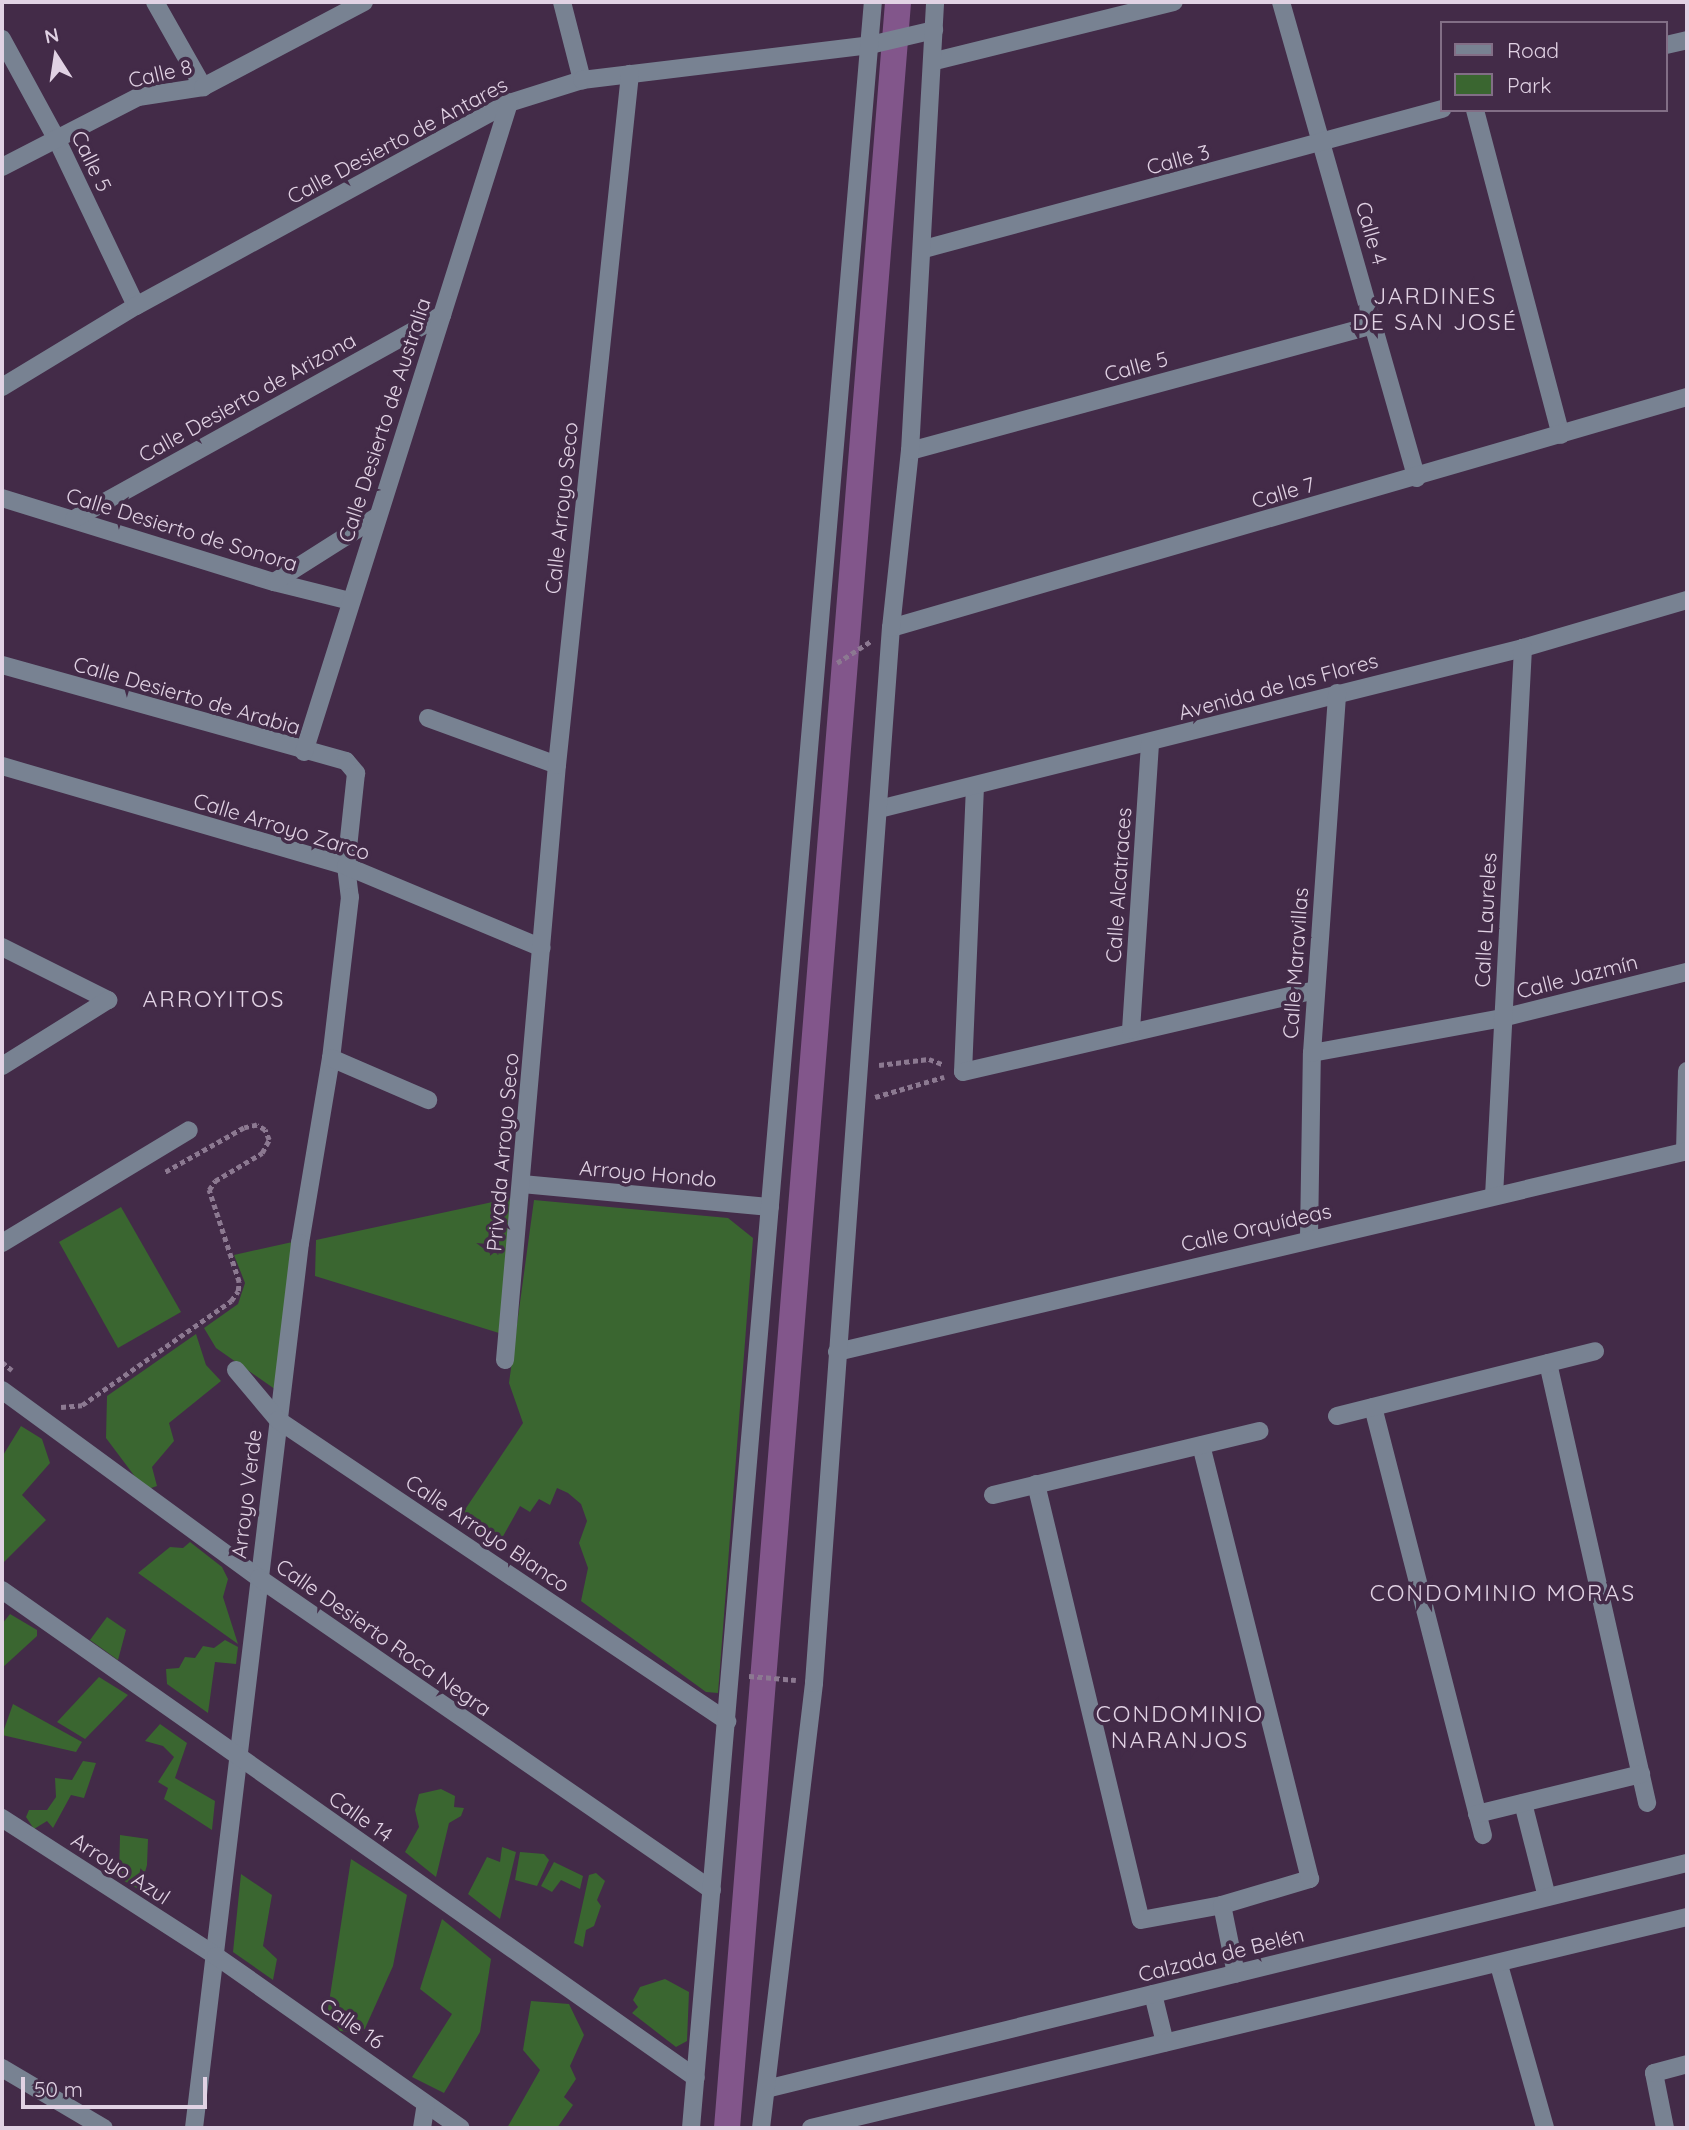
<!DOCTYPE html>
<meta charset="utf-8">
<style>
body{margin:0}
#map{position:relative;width:1689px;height:2130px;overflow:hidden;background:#432b48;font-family:Quicksand,sans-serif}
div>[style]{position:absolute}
.green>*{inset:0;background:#3a6630}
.canal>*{height:26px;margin:-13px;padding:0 13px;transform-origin:13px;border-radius:13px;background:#82568b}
.path>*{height:4.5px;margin-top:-2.25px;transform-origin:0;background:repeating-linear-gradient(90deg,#8c7991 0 5px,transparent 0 8.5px)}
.minor>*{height:18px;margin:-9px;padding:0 9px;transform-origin:9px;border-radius:9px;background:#788292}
span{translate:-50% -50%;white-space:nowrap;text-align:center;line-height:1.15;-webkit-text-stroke:7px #432b48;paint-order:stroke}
.street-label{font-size:21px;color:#e1d2e4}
.neighbourhood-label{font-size:23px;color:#e1d2e4;letter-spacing:2px}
.frame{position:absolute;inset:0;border:4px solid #e1d2e4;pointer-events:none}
.legend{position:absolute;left:1440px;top:21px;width:228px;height:91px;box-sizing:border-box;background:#432b48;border:2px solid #826e86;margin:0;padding:9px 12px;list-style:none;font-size:21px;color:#e1d2e4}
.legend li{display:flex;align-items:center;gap:14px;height:35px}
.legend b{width:35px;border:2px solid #826e86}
.north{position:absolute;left:21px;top:21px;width:70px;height:70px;-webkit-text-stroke:5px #432b48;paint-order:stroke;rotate:348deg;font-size:19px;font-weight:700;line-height:28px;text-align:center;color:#e1d2e4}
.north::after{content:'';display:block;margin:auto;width:24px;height:32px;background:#e1d2e4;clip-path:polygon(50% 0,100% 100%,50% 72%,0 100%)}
.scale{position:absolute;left:21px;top:2077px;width:186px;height:32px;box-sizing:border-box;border:4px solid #e1d2e4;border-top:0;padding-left:9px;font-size:21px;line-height:24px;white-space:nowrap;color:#e1d2e4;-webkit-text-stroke:5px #432b48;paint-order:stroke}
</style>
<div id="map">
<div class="green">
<div style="clip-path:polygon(511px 1198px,499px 1333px,315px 1276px,316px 1240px)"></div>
<div style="clip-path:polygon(534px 1200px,728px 1218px,753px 1238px,718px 1693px,706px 1692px,581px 1601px,588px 1568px,579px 1543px,587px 1521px,581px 1504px,568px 1493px,557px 1488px,550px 1505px,539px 1499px,530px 1512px,520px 1506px,502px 1538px,487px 1542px,467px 1527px,473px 1515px,462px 1514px,523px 1423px,509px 1383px)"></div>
<div style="clip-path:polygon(121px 1207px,181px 1312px,118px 1348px,59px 1242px)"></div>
<div style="clip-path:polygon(297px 1241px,279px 1392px,216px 1348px,204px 1328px,238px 1304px,245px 1283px,234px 1255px)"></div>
<div style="clip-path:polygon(196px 1334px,206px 1365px,221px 1381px,169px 1423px,174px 1441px,152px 1467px,157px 1486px,145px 1490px,106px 1438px,107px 1396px)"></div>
<div style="clip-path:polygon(21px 1426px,42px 1439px,50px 1463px,22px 1495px,46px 1520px,3px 1563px,2px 1457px)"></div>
<div style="clip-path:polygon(190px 1542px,222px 1567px,228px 1579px,223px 1597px,238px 1644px,138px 1573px,170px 1547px,183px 1548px)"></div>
<div style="clip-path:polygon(10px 1614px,37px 1630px,37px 1636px,2px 1668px,2px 1624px)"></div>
<div style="clip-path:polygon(107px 1617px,126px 1630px,118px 1660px,90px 1640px)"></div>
<div style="clip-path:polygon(225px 1640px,238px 1647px,236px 1664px,215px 1662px,208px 1713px,167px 1684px,166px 1669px,179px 1668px,185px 1657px,195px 1658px,203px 1646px,214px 1648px)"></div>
<div style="clip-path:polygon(99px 1677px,128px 1695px,85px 1739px,57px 1722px)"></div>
<div style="clip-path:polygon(13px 1704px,82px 1742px,76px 1752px,2px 1735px)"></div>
<div style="clip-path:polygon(160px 1724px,187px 1743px,175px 1778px,215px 1801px,212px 1830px,164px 1799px,168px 1788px,158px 1782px,174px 1757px,163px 1746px,145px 1741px)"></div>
<div style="clip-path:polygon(83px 1761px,96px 1763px,84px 1798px,71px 1795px,53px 1828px,47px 1821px,34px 1829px,26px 1817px,29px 1810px,47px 1810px,56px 1797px,55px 1778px,72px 1780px)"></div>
<div style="clip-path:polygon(441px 1789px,455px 1796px,454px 1807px,464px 1808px,461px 1816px,449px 1823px,436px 1877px,405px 1852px,419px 1827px,415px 1810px,419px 1794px)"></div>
<div style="clip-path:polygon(120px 1835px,148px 1839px,147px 1865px,140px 1890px,119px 1878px)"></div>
<div style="clip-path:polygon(502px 1847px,516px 1852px,500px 1919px,468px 1894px,487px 1857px,500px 1862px)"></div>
<div style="clip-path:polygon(520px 1852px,544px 1854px,549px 1860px,537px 1886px,515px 1880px)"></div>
<div style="clip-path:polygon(351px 1859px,407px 1895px,393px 1966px,363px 2033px,340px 2031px,328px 2009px)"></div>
<div style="clip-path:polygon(554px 1862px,583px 1876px,580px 1889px,561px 1880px,552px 1892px,541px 1886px)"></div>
<div style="clip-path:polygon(596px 1873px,605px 1881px,597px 1900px,601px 1906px,594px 1926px,586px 1930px,583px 1947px,574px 1943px,589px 1875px)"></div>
<div style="clip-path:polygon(241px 1874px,272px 1895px,263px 1946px,277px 1959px,273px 1980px,233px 1952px)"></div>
<div style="clip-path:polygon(442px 1919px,491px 1959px,480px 2032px,444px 2093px,412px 2077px,452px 2014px,420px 1989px)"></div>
<div style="clip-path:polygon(665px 1979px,689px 1992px,687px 2041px,676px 2047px,632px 2013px,638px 2007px,633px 2000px,640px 1987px)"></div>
<div style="clip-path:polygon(531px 2001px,569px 2004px,584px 2035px,570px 2066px,576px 2079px,564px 2097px,573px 2105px,557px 2128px,507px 2128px,540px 2070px,523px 2050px)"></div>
</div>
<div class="canal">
<div style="left:727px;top:2128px;width:2133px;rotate:-85.4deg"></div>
</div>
<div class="path">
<div style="left:837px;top:663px;width:40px;rotate:-32.9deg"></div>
<div style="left:879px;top:1065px;width:50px;rotate:-6.8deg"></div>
<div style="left:929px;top:1059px;width:14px;rotate:21deg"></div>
<div style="left:875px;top:1097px;width:72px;rotate:-16.2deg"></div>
<div style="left:2px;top:1362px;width:13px;rotate:39deg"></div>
<div style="left:61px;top:1407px;width:21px;rotate:-5deg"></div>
<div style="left:82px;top:1405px;width:182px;rotate:-34.9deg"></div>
<div style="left:231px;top:1301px;width:12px;rotate:-55deg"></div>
<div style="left:238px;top:1291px;width:9px;rotate:-84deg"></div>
<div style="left:239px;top:1282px;width:97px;rotate:-108.1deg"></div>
<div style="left:209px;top:1190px;width:11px;rotate:-56deg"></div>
<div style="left:215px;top:1181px;width:55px;rotate:-30.8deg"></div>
<div style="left:262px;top:1153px;width:15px;rotate:-62deg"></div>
<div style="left:269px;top:1140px;width:11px;rotate:-112deg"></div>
<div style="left:265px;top:1130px;width:9px;rotate:-148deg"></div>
<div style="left:257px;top:1125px;width:13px;rotate:167deg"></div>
<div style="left:244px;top:1128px;width:92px;rotate:150.6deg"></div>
<div style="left:749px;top:1676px;width:47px;rotate:4.9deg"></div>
</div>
<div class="minor">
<div style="left:155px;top:2px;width:98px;rotate:60.5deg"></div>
<div style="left:562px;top:2px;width:81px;rotate:75.6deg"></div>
<div style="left:1281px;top:2px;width:495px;rotate:74.1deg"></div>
<div style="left:2px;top:39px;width:113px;rotate:61.4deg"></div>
<div style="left:56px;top:138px;width:186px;rotate:64.5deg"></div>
<div style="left:1666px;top:45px;width:22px;rotate:-13deg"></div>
<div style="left:935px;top:61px;width:246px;rotate:-13.9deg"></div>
<div style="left:1475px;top:110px;width:336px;rotate:75.2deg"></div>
<div style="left:2px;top:167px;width:153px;rotate:-27.2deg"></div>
<div style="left:138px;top:97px;width:66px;rotate:-8.7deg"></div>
<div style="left:203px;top:87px;width:182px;rotate:-27.8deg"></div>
<div style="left:924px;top:249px;width:537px;rotate:-15.12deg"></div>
<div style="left:2px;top:387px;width:157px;rotate:-31.2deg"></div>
<div style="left:136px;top:306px;width:425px;rotate:-28.6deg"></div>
<div style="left:509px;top:103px;width:77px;rotate:-17.5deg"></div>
<div style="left:582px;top:80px;width:290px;rotate:-6.9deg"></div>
<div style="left:870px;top:45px;width:66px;rotate:-13.2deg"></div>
<div style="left:910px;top:451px;width:481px;rotate:-15.2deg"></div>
<div style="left:2px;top:498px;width:285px;rotate:17.2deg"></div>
<div style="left:274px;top:582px;width:78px;rotate:14deg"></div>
<div style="left:74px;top:519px;width:421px;rotate:-29deg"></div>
<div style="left:274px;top:582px;width:123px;rotate:-32.4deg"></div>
<div style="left:891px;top:628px;width:829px;rotate:-16.18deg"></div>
<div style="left:2px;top:665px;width:357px;rotate:15.6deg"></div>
<div style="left:346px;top:761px;width:16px;rotate:50deg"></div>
<div style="left:356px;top:773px;width:94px;rotate:96.1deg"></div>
<div style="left:346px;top:866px;width:31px;rotate:83deg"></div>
<div style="left:350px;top:897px;width:162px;rotate:96.7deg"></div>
<div style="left:331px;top:1058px;width:188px;rotate:99.5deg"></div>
<div style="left:300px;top:1243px;width:891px;rotate:96.83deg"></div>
<div style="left:428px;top:718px;width:137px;rotate:20deg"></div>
<div style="left:304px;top:752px;width:681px;rotate:-72.47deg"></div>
<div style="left:2px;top:766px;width:358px;rotate:16.2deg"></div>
<div style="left:346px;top:866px;width:212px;rotate:22.7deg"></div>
<div style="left:975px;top:786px;width:286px;rotate:92.4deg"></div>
<div style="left:963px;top:1072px;width:362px;rotate:-13.1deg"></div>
<div style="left:879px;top:809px;width:664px;rotate:-14.04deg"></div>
<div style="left:1523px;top:648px;width:171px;rotate:-16.3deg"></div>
<div style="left:2px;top:947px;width:119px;rotate:26.6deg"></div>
<div style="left:1131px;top:1030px;width:288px;rotate:-86.2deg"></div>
<div style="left:1312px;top:1053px;width:193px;rotate:-10.4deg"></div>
<div style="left:1502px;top:1018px;width:191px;rotate:-14deg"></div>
<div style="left:331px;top:1058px;width:106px;rotate:23.4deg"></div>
<div style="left:2px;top:1066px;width:125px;rotate:-31.9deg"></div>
<div style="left:1685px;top:1152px;width:81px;rotate:-88.6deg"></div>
<div style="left:522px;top:1184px;width:249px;rotate:5.3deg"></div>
<div style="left:1494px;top:1196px;width:549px;rotate:-86.97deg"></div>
<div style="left:1309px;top:1237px;width:184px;rotate:-89.1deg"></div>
<div style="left:1312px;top:1053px;width:361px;rotate:-86deg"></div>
<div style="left:2px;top:1243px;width:218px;rotate:-31.1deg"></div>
<div style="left:837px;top:1352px;width:873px;rotate:-13.3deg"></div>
<div style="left:505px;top:1360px;width:597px;rotate:-85.01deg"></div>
<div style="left:557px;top:765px;width:695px;rotate:-83.97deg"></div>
<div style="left:1548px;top:1363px;width:451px;rotate:77.3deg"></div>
<div style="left:236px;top:1370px;width:65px;rotate:50deg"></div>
<div style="left:278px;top:1420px;width:541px;rotate:33.84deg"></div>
<div style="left:2px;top:1390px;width:318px;rotate:36.2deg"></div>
<div style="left:259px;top:1578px;width:550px;rotate:34.56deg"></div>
<div style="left:1373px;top:1407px;width:442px;rotate:75.6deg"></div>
<div style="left:1337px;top:1416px;width:266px;rotate:-14.1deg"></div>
<div style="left:1036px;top:1484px;width:448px;rotate:76.5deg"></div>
<div style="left:1141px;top:1920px;width:82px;rotate:-10.5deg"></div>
<div style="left:1222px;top:1905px;width:92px;rotate:-16.5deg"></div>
<div style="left:1310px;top:1879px;width:447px;rotate:-104.1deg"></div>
<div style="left:993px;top:1495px;width:274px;rotate:-13.5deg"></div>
<div style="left:2px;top:1590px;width:848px;rotate:35.11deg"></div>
<div style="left:1523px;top:1803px;width:97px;rotate:75.7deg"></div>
<div style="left:1477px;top:1814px;width:169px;rotate:-13.7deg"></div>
<div style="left:2px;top:1818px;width:255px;rotate:32.8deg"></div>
<div style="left:216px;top:1956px;width:299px;rotate:35.1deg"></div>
<div style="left:1222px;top:1905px;width:70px;rotate:78.5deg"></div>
<div style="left:1499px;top:1965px;width:169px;rotate:74.2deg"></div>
<div style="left:1153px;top:1994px;width:50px;rotate:76.2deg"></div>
<div style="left:2px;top:2068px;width:118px;rotate:30.5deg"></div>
<div style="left:766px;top:2089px;width:948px;rotate:-13.79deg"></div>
<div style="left:422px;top:2128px;width:24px;rotate:-81deg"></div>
<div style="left:691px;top:2128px;width:2134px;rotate:-85.11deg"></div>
<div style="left:761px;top:2128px;width:448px;rotate:-83.2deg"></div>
<div style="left:814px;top:1683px;width:1058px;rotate:-85.83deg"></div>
<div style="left:891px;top:628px;width:178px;rotate:-83.9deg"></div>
<div style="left:910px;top:451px;width:450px;rotate:-86.8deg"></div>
<div style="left:811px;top:2128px;width:901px;rotate:-13.54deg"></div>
<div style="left:1665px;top:2128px;width:56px;rotate:-101.3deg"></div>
<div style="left:1654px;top:2073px;width:34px;rotate:-15deg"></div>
</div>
<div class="street-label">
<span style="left:160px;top:73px;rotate:-13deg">Calle 8</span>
<span style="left:397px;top:140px;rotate:-28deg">Calle Desierto de Antares</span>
<span style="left:1178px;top:159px;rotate:-15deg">Calle 3</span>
<span style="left:92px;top:161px;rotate:64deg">Calle 5</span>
<span style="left:1372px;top:233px;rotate:74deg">Calle 4</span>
<span style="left:1136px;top:366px;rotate:-15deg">Calle 5</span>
<span style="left:247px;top:397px;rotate:-29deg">Calle Desierto de Arizona</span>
<span style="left:384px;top:420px;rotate:-72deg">Calle Desierto de Australia</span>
<span style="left:1283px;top:492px;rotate:-16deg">Calle 7</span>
<span style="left:561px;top:508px;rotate:-84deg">Calle Arroyo Seco</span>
<span style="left:182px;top:529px;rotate:17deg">Calle Desierto de Sonora</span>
<span style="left:1278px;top:686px;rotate:-15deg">Avenida de las Flores</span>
<span style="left:187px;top:695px;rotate:16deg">Calle Desierto de Arabia</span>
<span style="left:282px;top:826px;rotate:17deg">Calle Arroyo Zarco</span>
<span style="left:1118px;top:885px;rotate:-86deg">Calle Alcatraces</span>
<span style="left:1485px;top:920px;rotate:-87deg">Calle Laureles</span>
<span style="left:1295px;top:963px;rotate:-86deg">Calle Maravillas</span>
<span style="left:1577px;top:976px;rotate:-14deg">Calle Jazmín</span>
<span style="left:502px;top:1152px;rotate:-85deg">Privada Arroyo Seco</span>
<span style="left:648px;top:1173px;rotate:5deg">Arroyo Hondo</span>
<span style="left:1256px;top:1227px;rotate:-13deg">Calle Orquídeas</span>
<span style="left:246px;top:1494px;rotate:-83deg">Arroyo Verde</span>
<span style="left:488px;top:1533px;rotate:34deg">Calle Arroyo Blanco</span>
<span style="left:384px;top:1637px;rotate:35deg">Calle Desierto Roca Negra</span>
<span style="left:361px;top:1816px;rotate:35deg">Calle 14</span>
<span style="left:121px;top:1868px;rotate:33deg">Arroyo Azul</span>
<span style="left:1221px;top:1954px;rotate:-14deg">Calzada de Belén</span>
<span style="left:352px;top:2023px;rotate:35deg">Calle 16</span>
</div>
<div class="neighbourhood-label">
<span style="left:1435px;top:309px">JARDINES<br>DE SAN JOSÉ</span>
<span style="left:214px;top:999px">ARROYITOS</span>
<span style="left:1503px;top:1593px">CONDOMINIO MORAS</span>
<span style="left:1180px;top:1727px">CONDOMINIO<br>NARANJOS</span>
</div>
<div class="frame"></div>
<ul class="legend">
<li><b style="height:9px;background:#788292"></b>Road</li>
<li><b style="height:19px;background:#3a6630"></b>Park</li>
</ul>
<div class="north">N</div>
<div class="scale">50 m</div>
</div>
